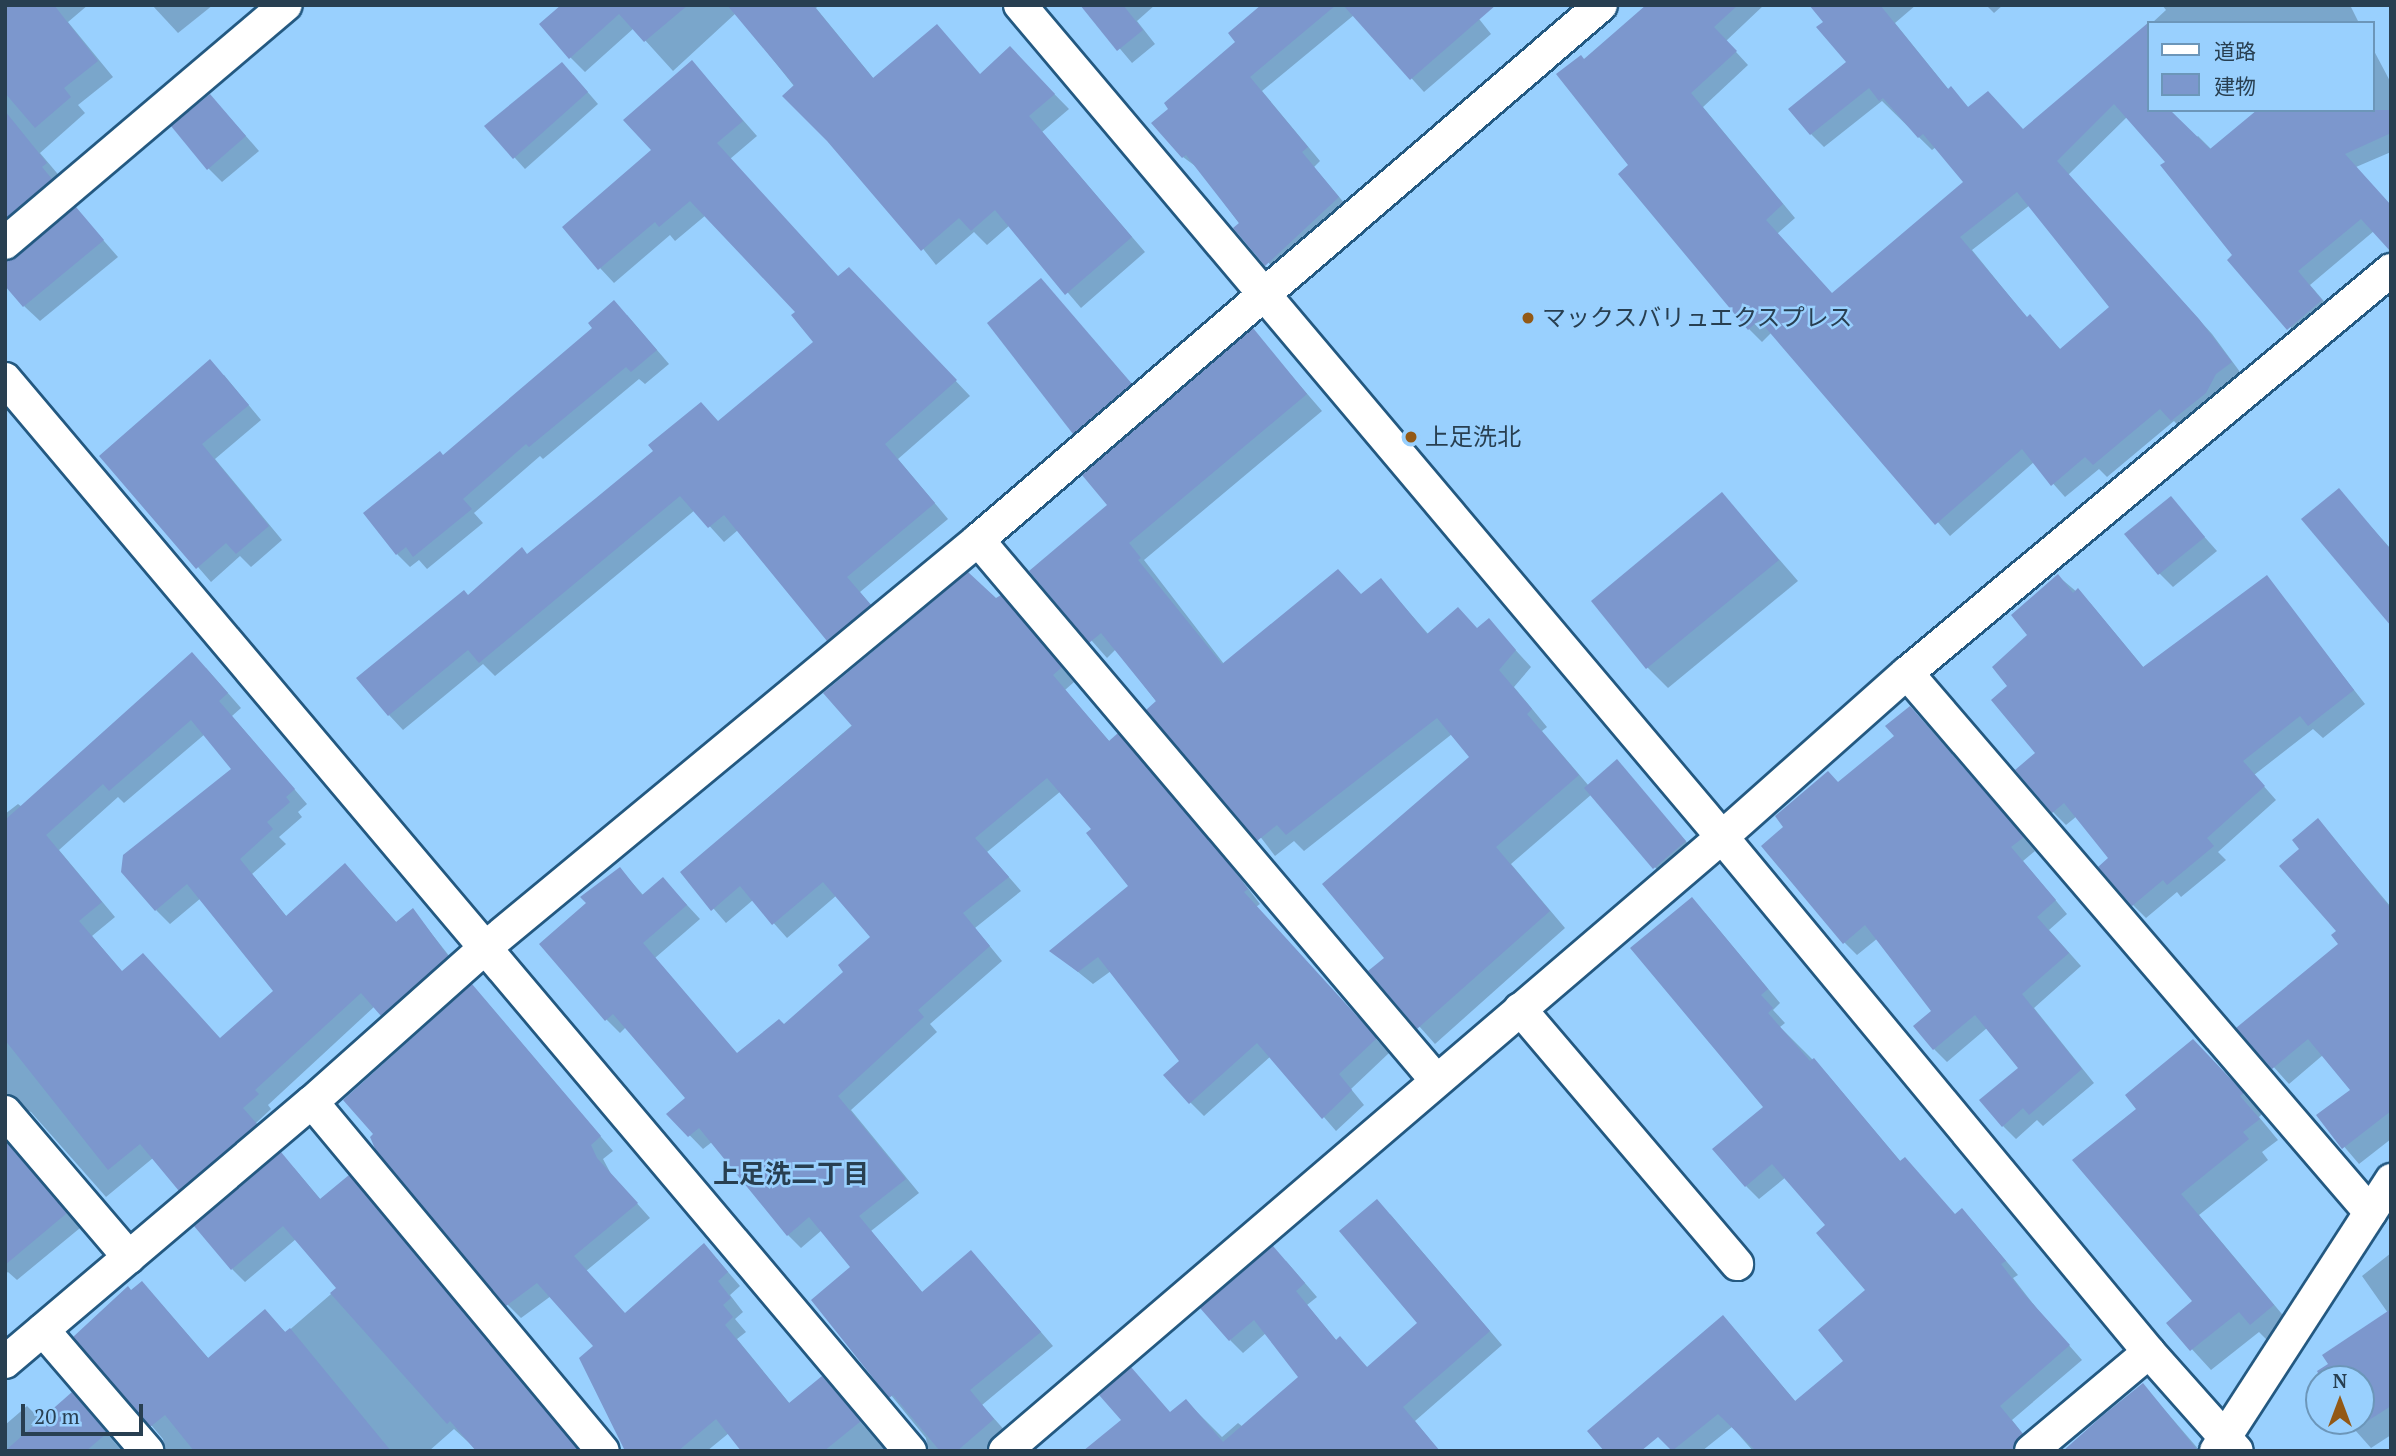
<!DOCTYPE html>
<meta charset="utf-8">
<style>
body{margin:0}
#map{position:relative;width:2396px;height:1456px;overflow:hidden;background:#99d0fe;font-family:"PT Serif","Noto Sans JP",serif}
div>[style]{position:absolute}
.shadow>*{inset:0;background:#0003}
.building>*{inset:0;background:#7c97cd}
.roads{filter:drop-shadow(2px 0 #245981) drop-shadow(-2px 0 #245981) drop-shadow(0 2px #245981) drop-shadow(0 -2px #245981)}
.street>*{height:32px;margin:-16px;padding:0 16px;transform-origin:16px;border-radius:16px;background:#fff}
.dots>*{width:19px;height:19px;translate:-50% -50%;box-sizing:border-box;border:4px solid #99d0fe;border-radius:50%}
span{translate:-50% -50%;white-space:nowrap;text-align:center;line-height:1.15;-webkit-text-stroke:5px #99d0fe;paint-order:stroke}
.poi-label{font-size:24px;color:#283f51}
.left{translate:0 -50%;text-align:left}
.neighbourhood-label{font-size:26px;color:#283f51;font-weight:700}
.frame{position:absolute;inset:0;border:7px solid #283f51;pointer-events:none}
.legend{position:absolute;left:2147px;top:21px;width:228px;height:91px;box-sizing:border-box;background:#99d0fe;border:2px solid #6c96b9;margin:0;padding:9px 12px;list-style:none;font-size:21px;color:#283f51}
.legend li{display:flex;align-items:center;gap:14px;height:35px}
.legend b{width:35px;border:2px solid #6c96b9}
.north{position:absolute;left:2305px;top:1365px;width:70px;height:70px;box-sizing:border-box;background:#99d0fe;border:2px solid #6c96b9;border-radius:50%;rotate:0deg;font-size:19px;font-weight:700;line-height:28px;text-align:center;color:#283f51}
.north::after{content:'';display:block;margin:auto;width:24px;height:32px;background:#935916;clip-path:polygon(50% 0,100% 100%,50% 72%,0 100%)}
.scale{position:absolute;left:21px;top:1404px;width:122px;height:32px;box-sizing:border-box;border:4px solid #283f51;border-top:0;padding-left:9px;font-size:21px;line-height:24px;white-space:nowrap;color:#283f51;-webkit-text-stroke:5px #99d0fe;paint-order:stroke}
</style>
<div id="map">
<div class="shadow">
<div style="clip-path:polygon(5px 5px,88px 5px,68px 22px,113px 77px,78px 105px,85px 113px,40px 153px,62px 179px,5px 249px)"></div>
<div style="clip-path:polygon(152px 5px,213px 5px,178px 33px)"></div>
<div style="clip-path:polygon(565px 5px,819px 5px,816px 8px,874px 79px,981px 76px,1024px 63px,1069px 109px,1042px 132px,1145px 252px,1081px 308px,1010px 225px,987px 245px,974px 232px,936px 265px,736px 13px,673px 71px,634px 28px,585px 72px,570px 57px)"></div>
<div style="clip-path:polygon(1083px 5px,1155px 5px,1137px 21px,1155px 44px,1132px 63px)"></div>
<div style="clip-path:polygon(1263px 5px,1468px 5px,1491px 34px,1424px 92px,1354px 15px,1262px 91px,1320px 161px,1314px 167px,1351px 211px,1280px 278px,1198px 168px,1183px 157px,1237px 42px)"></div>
<div style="clip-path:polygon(evenodd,1648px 5px,1764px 5px,1726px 41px,1748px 65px,1703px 107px,1795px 218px,1777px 234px,1833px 295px,1965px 182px,1936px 147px,1932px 150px,1882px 101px,1824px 147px,1811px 134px,1791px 109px,1848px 62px,1825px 23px,1821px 5px,1916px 5px,1895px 23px,1949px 90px,1969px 108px,2024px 131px,2149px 25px,2149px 110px,2195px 139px,2198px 136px,2212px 150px,2373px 110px,2373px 49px,2391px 83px,2391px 152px,2356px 167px,2374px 231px,2310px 285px,2334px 313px,2301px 341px,2167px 162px,2127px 117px,2068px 175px,2212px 334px,2243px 376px,2185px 433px,2174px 421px,2107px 477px,2099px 469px,2065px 497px,2034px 462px,1950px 536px,1772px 332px,1762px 342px,1749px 329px,1620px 174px,1630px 166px,1585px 61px,1648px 5px,2030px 205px,2112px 307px,2061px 350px,2028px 319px,1972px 250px,2030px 205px)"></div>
<div style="clip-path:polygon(1986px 5px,2003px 5px,1994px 13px)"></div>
<div style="clip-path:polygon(2162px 5px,2350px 5px,2359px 23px,2152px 23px,2166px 10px)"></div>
<div style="clip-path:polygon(692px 62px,757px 136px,730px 159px,839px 278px,864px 284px,970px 396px,898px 459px,948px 519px,860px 592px,884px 620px,843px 654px,738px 530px,724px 542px,695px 510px,495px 676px,483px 664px,403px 730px,389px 715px,468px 597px,527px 556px,656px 452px,719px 422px,816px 342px,797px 312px,706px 215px,675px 241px,670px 235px,614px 283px,600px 268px)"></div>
<div style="clip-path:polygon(573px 75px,598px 104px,525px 169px,486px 126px)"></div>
<div style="clip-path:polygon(223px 110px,259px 151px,222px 182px,208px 168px)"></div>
<div style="clip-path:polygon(76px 209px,118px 257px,40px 321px,24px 306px)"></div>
<div style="clip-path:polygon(1041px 280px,1144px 398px,1088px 446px,989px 324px)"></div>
<div style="clip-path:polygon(627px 315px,669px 364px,645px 384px,639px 379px,543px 459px,540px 456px,474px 513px,483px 523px,427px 569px,419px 560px,410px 567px,397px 554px,444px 457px,595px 328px)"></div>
<div style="clip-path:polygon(1253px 331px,1322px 411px,1144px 560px,1224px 664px,1362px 596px,1381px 580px,1429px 635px,1478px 630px,1489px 621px,1531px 667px,1514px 687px,1547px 727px,1542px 731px,1589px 786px,1617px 762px,1697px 854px,1666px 880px,1592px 794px,1511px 864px,1565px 928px,1435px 1044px,1370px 971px,1386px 959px,1471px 757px,1452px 734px,1304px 851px,1294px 841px,1275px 856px,1116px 649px,1107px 658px,1031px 572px,1110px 506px)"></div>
<div style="clip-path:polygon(224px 375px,261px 420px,215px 459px,282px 540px,251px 567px,240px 556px,211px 582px,102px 456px)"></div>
<div style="clip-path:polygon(2339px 491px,2391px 549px,2391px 624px)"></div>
<div style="clip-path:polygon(1722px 494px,1798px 581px,1668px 688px,1647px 667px)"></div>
<div style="clip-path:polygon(2170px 498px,2217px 551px,2173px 587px,2159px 573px)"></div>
<div style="clip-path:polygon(2058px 576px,2091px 604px,2144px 668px,2267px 578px,2365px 704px,2323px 738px,2313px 729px,2254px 775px,2276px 800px,2218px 852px,2226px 860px,2181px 897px,2177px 892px,2146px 918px,2133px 905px,2110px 858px,2077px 816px,2066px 825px,2053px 812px,2038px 753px,2010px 686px)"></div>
<div style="clip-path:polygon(996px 601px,1014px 611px,1074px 682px,1065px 690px,1110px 742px,1131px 749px,1241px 879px,1260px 904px,1256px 907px,1389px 1053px,1351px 1089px,1364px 1105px,1336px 1131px,1271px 1056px,1204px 1116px,1190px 1102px,1181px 1061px,1111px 971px,1093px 984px,1052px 951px,1130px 886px,1093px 829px,1061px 791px,987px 852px,1021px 891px,975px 928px,1002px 961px,930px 1024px,937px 1032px,851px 1110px,919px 1193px,871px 1231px,923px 1293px,984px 1266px,1053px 1346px,982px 1405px,1007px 1433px,986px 1451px,928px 1451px,926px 1438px,814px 1301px,853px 1267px,822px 1230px,801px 1248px,788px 1235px,712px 1142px,703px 1149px,669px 1114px,687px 1098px,626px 1027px,620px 1033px,606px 1019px,588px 903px,620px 869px,644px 896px,663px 879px,700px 919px,655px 958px,738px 1055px,784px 1026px,846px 972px,873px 937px,837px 895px,787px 938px,753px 900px,726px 923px,682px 872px)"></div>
<div style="clip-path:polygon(evenodd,206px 668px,241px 708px,232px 716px,307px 804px,298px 812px,302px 817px,279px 837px,286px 844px,252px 874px,287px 917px,359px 880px,397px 923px,413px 910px,461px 971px,396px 1029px,375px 1006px,268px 1105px,271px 1109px,256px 1123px,270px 1139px,194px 1204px,153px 1158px,106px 1197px,31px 1112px,17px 1107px,5px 1115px,5px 814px,18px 804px,22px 807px,206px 668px,205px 734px,234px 769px,156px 910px,170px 924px,201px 898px,275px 991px,221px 1040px,123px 973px,92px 936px,115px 917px,59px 850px,118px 797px,124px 803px,205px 734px)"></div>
<div style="clip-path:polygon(1923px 721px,2035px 851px,2023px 861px,2067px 914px,2049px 930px,2081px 966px,2034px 1008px,2094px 1083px,2043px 1126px,2037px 1120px,2016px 1139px,2003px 1126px,2020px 1068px,1987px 1028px,1947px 1062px,1934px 1049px,1933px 1011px,1878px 938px,1857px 955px,1844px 942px,1838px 784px)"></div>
<div style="clip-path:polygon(2318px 820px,2391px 907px,2391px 1139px,2359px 1164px,2318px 1116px,2352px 1090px,2323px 1055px,2289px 1084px,2239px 1028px,2340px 944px,2339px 931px,2301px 849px)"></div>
<div style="clip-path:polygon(1705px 913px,1780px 1003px,1773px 1010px,1785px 1023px,1780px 1027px,1827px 1074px,1901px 1162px,1905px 1159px,1956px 1216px,1962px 1210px,1975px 1224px,2018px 1275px,2013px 1278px,2038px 1310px,2082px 1360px,2012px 1420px,2027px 1439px,2013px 1451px,1753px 1451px,1732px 1427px,1702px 1451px,1674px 1451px,1626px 1400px,1736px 1331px,1796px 1402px,1845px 1361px,1867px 1290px,1828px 1225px,1786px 1177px,1759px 1199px,1746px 1186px,1765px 1107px)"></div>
<div style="clip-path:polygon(485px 1000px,613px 1151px,603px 1159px,611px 1174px,650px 1218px,586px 1271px,626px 1315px,717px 1259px,740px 1286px,730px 1295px,743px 1312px,735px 1319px,746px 1332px,737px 1339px,790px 1404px,822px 1378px,886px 1451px,743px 1451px,729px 1433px,707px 1451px,627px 1451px,596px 1346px,551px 1296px,521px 1318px,507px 1304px)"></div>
<div style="clip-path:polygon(2213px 1061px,2262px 1114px,2259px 1117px,2278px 1140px,2262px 1152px,2268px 1160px,2199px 1215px,2292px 1326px,2271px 1344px,2259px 1332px,2211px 1370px,2168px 1323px,2194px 1302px,2075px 1160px)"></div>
<div style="clip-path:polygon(5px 1141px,80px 1228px,17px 1280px,8px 1272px,5px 1274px)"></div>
<div style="clip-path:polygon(294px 1168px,321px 1200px,348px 1177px,583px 1451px,478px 1451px,454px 1429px,429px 1451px,165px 1451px,163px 1439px,76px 1337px,132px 1292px,155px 1297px,209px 1359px,265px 1311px,286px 1333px,338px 1288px,296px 1239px,245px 1282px,232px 1269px)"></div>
<div style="clip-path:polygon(1390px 1214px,1502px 1345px,1415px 1421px,1439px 1451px,1085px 1451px,1171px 1414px,1186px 1401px,1222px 1437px,1238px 1423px,1243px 1427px,1301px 1377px,1266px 1333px,1243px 1353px,1230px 1340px,1286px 1261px,1317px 1297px,1307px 1305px,1337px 1341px,1368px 1368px,1419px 1323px)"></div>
<div style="clip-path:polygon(2391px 1253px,2391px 1435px,2371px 1448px,2347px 1421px,2361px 1421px,2361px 1379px,2323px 1379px,2388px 1313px,2362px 1276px)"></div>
<div style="clip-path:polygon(2151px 1394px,2200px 1451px,2068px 1451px)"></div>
<div style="clip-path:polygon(27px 1406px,41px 1420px,85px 1408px,122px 1451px,5px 1451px,5px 1425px)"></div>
</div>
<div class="building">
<div style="clip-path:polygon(5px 5px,54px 5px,98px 61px,64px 88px,71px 97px,35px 128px,5px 93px)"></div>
<div style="clip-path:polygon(561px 5px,688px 5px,644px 42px,619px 14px,569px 59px,539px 24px)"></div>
<div style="clip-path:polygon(727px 5px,813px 5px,873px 78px,937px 24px,980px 74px,1010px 46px,1055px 94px,1029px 116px,1132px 237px,1065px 295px,995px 210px,971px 231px,959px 218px,921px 251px,827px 141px,782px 96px,794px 85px)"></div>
<div style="clip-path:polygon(1080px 5px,1123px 5px,1143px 30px,1117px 51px)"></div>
<div style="clip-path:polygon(1261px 5px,1336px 5px,1250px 77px,1308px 147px,1302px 152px,1339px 197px,1265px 266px,1233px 228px,1239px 223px,1186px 155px,1182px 158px,1151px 123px,1168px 109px,1164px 103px,1235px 42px,1228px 33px)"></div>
<div style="clip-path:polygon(1343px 5px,1496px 5px,1410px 80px)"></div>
<div style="clip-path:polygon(evenodd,1646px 5px,1738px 5px,1714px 27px,1737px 51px,1691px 93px,1783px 204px,1766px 220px,1832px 293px,1963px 182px,1923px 134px,1918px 138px,1883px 98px,1879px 101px,1869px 88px,1810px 135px,1788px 109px,1846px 62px,1816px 27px,1823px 22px,1809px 5px,1880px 5px,1948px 89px,1951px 86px,1968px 107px,1988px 91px,2023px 129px,2149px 22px,2149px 110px,2170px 110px,2210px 149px,2257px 110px,2391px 110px,2391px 133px,2345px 154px,2391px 205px,2391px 252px,2361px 219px,2298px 271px,2322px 300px,2287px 330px,2227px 260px,2232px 255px,2160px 165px,2165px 162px,2114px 104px,2057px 161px,2199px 319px,2232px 362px,2216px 374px,2206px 393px,2171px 421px,2160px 409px,2093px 465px,2085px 457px,2051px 486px,2022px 449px,1935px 525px,1759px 320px,1748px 330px,1618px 174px,1628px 165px,1556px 74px,1581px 55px,1584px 59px,1646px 5px,2017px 192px,2109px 307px,2060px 349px,2030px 314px,2027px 317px,1960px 237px,2017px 192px)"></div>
<div style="clip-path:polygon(692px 60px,743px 121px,717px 143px,838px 276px,849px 267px,957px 380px,885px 444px,935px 503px,847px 577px,871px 605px,827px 641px,724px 515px,708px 528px,680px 496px,479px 663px,468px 650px,388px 716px,356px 678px,464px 590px,468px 595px,522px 547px,527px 554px,596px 498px,653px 451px,648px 445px,701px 402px,718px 421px,813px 342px,791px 315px,795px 312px,690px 201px,659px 227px,655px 222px,598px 270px,562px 227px,651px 150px,623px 120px)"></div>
<div style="clip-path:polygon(562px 62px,588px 92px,513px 159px,484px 126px)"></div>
<div style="clip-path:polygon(210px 94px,246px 136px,207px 170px,171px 126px)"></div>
<div style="clip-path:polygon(5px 111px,47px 163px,42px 167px,52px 179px,5px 219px)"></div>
<div style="clip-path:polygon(76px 207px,104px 240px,23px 307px,5px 286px,5px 261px,17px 257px)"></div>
<div style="clip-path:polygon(1041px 278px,1132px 384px,1073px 434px,987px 323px)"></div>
<div style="clip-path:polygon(614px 300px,657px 350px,631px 372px,626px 367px,529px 447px,526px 444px,463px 499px,472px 509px,413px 557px,406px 547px,396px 555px,363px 513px,440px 451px,443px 455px,592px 328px,588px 323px)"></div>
<div style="clip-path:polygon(1253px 328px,1307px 394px,1129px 543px,1141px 558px,1138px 560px,1222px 664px,1338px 569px,1361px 594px,1381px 578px,1427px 634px,1458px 607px,1477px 628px,1489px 618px,1516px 650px,1499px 670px,1532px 709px,1527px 714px,1579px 775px,1496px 847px,1550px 911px,1417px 1029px,1368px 971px,1384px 958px,1322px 884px,1469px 757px,1437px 718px,1286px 835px,1277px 825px,1257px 841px,1146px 710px,1156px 701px,1101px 633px,1089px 643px,1029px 571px,1107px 505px,1082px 475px)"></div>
<div style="clip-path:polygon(210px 359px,249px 405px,202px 444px,269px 526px,236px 554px,226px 543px,196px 569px,99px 456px)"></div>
<div style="clip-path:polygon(2339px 488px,2391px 550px,2391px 626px,2301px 519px)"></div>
<div style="clip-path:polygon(1722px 492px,1779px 560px,1646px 669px,1591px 601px)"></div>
<div style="clip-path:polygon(2171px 496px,2205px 537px,2158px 575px,2124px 534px)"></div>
<div style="clip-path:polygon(968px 572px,996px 598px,1001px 595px,1062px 667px,1053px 675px,1109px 741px,1118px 733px,1228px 863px,1248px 889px,1244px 892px,1377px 1038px,1339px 1074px,1352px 1090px,1322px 1119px,1257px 1043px,1189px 1104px,1163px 1075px,1179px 1061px,1098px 957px,1078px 972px,1049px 951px,1128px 886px,1086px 833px,1091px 829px,1047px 778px,975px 838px,1009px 877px,963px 913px,990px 946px,918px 1010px,924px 1017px,838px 1096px,906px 1179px,859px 1216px,922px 1292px,971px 1250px,1041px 1332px,970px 1390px,994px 1419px,957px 1451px,940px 1451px,893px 1395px,889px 1398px,811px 1300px,850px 1267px,809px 1217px,787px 1236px,699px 1128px,688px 1137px,666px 1114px,685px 1098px,613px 1014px,605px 1021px,539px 944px,586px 903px,580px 897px,620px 867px,642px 895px,663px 877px,687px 905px,643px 943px,737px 1053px,779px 1019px,784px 1024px,843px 972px,838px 965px,870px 937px,823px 882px,772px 925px,740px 886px,711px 911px,680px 872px,852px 726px,823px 693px)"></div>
<div style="clip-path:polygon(2058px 574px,2073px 593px,2078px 588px,2143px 667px,2267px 575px,2354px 690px,2308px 726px,2300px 716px,2243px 761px,2265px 786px,2207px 838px,2214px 846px,2167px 885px,2163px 880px,2132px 906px,2098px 867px,2108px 858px,2064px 803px,2052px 813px,2015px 770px,2035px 753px,1991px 700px,2007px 686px,1992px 667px,2027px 635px,2011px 615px)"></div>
<div style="clip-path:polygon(evenodd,192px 652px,228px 693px,219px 701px,295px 789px,286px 797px,290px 802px,267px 822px,273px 829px,240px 859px,286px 916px,345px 863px,396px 922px,413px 908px,448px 956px,381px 1016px,361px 993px,255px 1090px,259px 1094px,243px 1108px,257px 1124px,179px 1191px,140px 1144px,108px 1170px,5px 1040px,5px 820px,192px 652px,191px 720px,231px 769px,123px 855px,121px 872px,155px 911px,187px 884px,273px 991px,220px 1038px,143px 953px,122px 971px,79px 921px,102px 902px,46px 835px,103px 784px,109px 791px,191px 720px)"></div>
<div style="clip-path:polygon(1910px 706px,2024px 837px,2011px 847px,2056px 900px,2037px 917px,2069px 953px,2022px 994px,2082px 1069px,2029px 1115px,2023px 1108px,2002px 1127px,1979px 1100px,2018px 1068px,1975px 1015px,1933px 1050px,1913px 1026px,1931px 1011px,1865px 925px,1843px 944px,1761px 846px,1783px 827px,1775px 816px,1828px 771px,1838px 782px,1894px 736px,1885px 726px)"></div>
<div style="clip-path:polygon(1617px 759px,1686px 841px,1653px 869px,1584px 788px)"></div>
<div style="clip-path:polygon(2318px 818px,2391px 909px,2391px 1111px,2342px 1149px,2316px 1115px,2350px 1090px,2308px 1039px,2272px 1069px,2236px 1028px,2338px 944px,2331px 935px,2336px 931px,2279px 866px,2299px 849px,2292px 840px)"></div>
<div style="clip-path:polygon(1692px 897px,1768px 989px,1761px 995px,1773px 1008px,1768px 1013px,1810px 1061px,1814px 1058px,1900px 1161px,1905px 1157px,1955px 1214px,1962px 1208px,2006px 1261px,2001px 1264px,2025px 1295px,2070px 1345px,2000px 1406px,2023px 1434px,2013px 1451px,1756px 1451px,1718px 1414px,1672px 1451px,1658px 1437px,1641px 1451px,1604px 1451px,1587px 1431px,1723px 1315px,1795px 1401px,1843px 1361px,1818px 1330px,1865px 1290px,1816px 1233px,1825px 1225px,1772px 1164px,1745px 1187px,1712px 1149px,1763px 1107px,1630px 948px)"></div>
<div style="clip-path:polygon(472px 984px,601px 1136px,591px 1145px,597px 1158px,638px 1203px,574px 1256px,625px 1313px,704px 1243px,728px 1272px,718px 1281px,731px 1298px,723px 1305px,733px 1317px,725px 1325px,789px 1403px,822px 1376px,861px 1421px,824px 1451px,741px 1451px,716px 1419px,678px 1451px,625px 1451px,579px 1358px,593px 1346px,537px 1283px,506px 1306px,376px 1151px,370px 1137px,373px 1134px,343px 1100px)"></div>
<div style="clip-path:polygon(2193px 1039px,2244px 1093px,2240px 1096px,2260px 1119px,2243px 1132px,2249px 1139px,2181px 1194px,2274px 1305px,2250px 1325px,2239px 1312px,2190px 1351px,2166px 1323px,2192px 1301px,2072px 1160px,2136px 1109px,2125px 1095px)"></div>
<div style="clip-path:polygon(5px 1141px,67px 1213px,5px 1265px)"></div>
<div style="clip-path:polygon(281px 1152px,320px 1199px,349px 1175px,579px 1451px,476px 1451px,450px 1421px,447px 1424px,330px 1293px,336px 1288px,283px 1226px,231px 1270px,194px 1226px)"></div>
<div style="clip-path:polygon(1377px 1199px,1490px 1331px,1403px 1407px,1440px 1451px,1083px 1451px,1121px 1420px,1099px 1395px,1131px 1367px,1170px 1412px,1186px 1399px,1223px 1442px,1298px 1377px,1254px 1320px,1229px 1341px,1200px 1308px,1273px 1246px,1305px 1283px,1296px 1291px,1336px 1340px,1340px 1336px,1367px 1367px,1417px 1323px,1339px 1231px)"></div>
<div style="clip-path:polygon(142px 1281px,208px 1358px,265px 1309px,285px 1332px,290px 1328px,391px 1451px,194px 1451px,165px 1415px,150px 1427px,73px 1337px,128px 1286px,131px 1290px)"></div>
<div style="clip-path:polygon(2391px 1309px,2391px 1406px,2352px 1431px,2346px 1421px,2361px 1421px,2361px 1379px,2321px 1379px,2317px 1371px,2328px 1364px,2322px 1355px)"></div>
<div style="clip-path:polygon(2143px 1383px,2198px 1451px,2063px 1451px,2102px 1416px)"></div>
<div style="clip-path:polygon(72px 1392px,107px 1433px,86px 1451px,5px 1451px)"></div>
</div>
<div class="roads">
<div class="street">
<div style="left:1020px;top:5px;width:1089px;rotate:49.84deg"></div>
<div style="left:1722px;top:837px;width:669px;rotate:50.34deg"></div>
<div style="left:2149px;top:1352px;width:132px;rotate:48.4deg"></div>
<div style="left:5px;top:243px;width:368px;rotate:-40.3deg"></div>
<div style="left:5px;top:379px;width:1403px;rotate:49.83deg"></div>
<div style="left:978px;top:540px;width:708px;rotate:49.7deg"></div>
<div style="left:1907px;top:673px;width:711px;rotate:49.34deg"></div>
<div style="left:1520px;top:1009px;width:335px;rotate:49.6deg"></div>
<div style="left:312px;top:1102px;width:454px;rotate:50.2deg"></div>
<div style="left:5px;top:1112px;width:191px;rotate:49.5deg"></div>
<div style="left:43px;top:1330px;width:160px;rotate:49.3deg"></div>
<div style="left:5px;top:1362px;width:402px;rotate:-40.3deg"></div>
<div style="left:312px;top:1102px;width:232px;rotate:-41.7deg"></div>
<div style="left:485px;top:948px;width:640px;rotate:-39.61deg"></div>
<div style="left:978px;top:540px;width:821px;rotate:-40.65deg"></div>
<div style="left:1005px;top:1451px;width:944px;rotate:-40.57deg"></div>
<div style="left:1722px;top:837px;width:247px;rotate:-41.6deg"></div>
<div style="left:1907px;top:673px;width:630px;rotate:-39.78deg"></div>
<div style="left:2031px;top:1451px;width:154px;rotate:-40deg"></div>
<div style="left:2216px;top:1451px;width:323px;rotate:-57.1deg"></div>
</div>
</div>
<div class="dots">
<div style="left:1528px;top:318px;background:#935916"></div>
<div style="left:1411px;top:437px;background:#935916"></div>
</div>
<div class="poi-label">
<span class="left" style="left:1542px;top:318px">マックスバリュエクスプレス</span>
<span class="left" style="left:1425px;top:437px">上足洗北</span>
</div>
<div class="neighbourhood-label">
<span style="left:791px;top:1174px">上足洗二丁目</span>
</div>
<div class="frame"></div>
<ul class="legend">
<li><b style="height:9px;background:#fff"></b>道路</li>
<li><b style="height:19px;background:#7c97cd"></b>建物</li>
</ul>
<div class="north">N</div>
<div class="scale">20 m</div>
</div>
